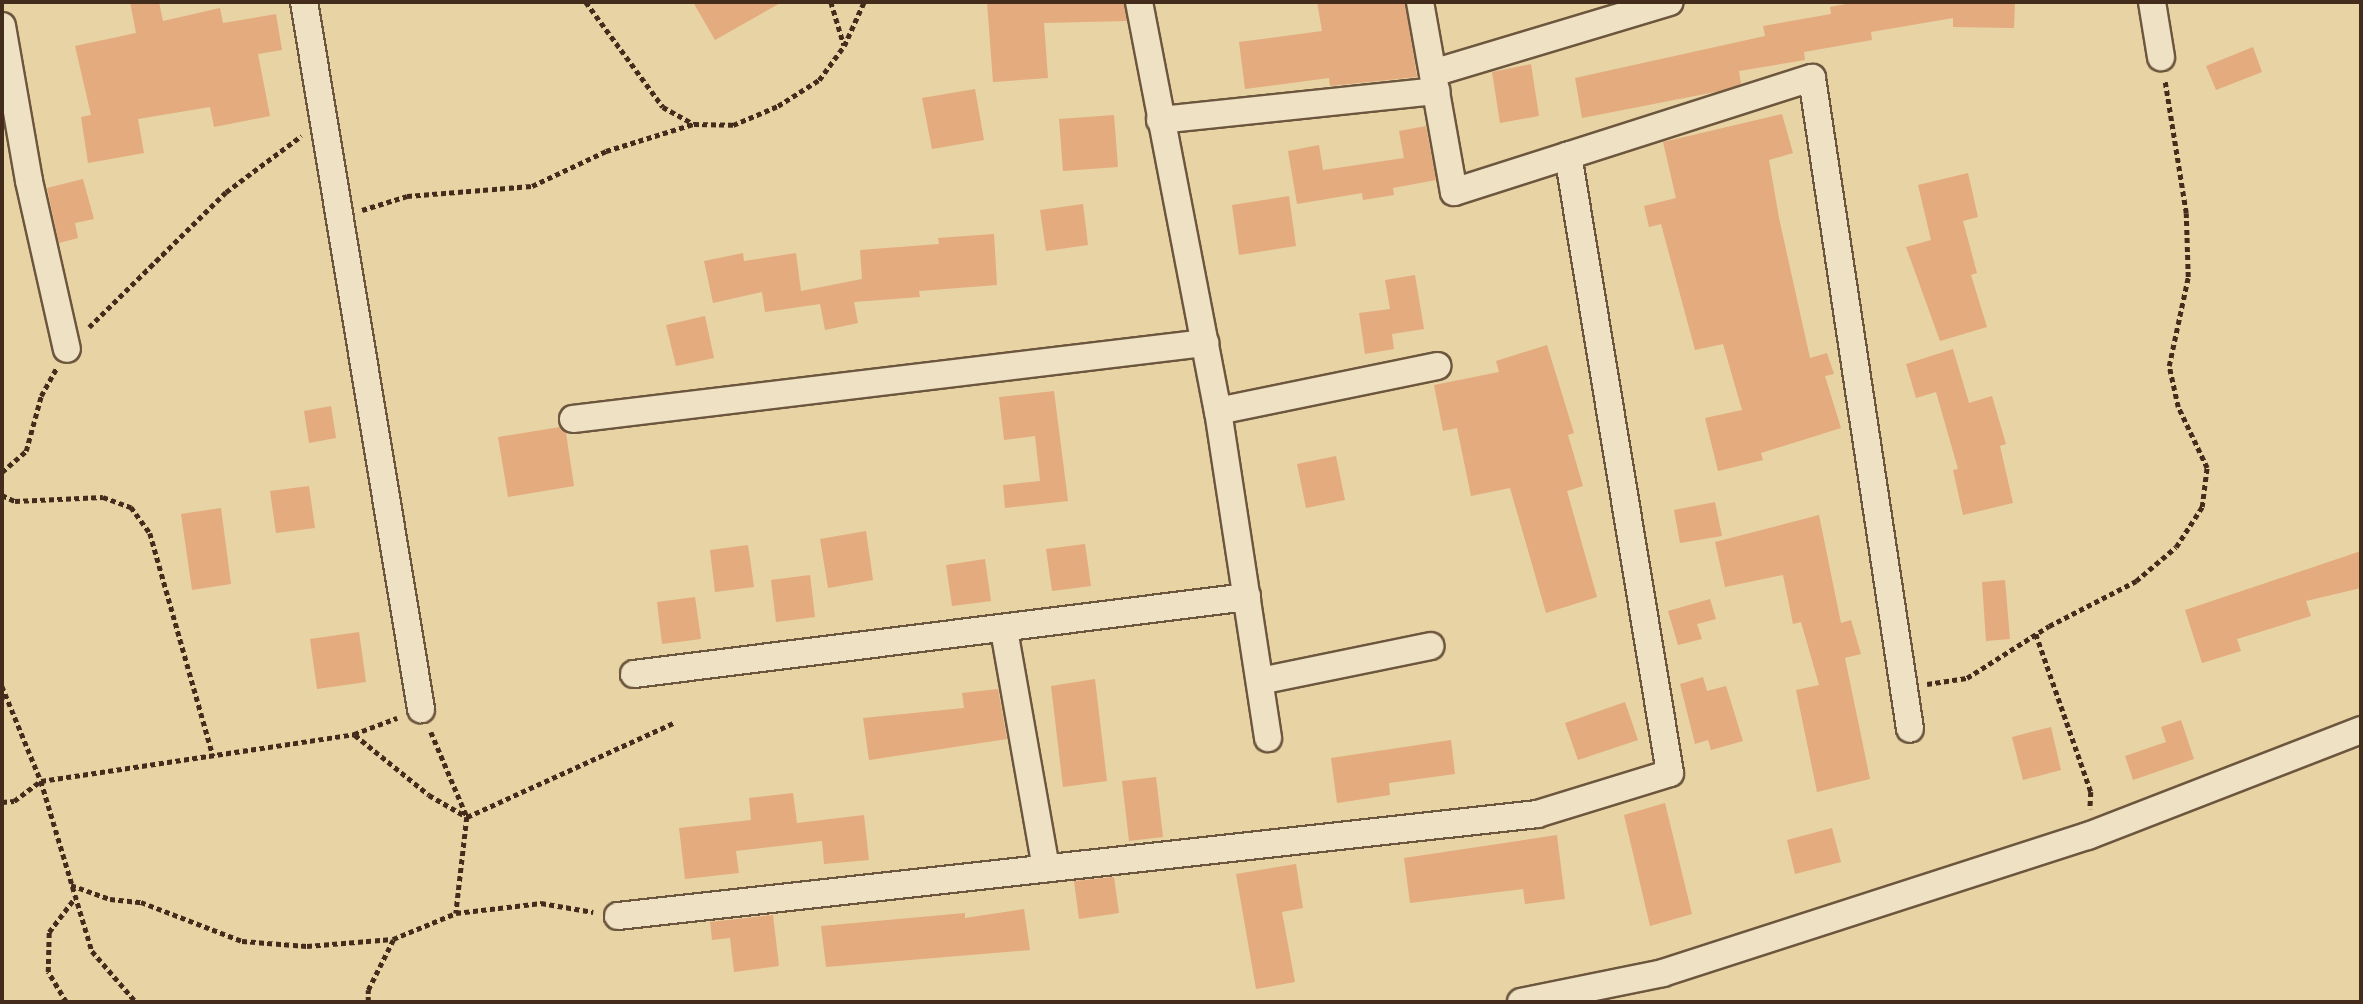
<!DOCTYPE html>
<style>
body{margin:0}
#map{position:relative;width:2363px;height:1004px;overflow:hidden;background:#e7d3a4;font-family:"EB Garamond",serif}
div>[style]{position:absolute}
.building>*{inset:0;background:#e3ab7e}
.path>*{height:4.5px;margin-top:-2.25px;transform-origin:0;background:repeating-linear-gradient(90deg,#442c1c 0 5px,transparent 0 8.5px)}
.roads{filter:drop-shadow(2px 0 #6d563e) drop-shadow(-2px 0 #6d563e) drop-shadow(0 2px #6d563e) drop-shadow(0 -2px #6d563e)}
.minor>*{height:26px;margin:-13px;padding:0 13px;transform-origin:13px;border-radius:13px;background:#efe2c4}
span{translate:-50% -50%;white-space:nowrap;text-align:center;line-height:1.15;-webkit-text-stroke:6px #efe2c4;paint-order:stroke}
.frame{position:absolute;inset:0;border:4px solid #442c1c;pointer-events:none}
</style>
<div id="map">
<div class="building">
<div style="clip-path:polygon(130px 2px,159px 2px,163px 21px,220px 8px,223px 23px,276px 14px,282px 50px,258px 54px,270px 116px,214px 127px,210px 107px,138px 119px,144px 153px,88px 163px,81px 117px,91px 115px,75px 46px,136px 33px)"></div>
<div style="clip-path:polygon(693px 2px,782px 2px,715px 40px)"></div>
<div style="clip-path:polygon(987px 2px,1124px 2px,1127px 21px,1044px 23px,1048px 78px,993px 82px)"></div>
<div style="clip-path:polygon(1317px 2px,1405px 2px,1417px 77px,1330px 86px,1329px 78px,1245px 89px,1239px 42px,1322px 31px)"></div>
<div style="clip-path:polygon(1856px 2px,2015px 2px,2014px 28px,1953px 27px,1953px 18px,1871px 32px,1872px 40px,1804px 52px,1805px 60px,1739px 71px,1741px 84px,1720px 91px,1582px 118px,1575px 78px,1765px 36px,1763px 26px,1831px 14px,1830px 7px)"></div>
<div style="clip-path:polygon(2253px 47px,2262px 72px,2216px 90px,2206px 66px)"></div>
<div style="clip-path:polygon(1531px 64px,1539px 116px,1500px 123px,1492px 72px)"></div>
<div style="clip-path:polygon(975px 89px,984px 140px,932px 149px,922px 98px)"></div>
<div style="clip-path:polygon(1782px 114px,1793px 153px,1769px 160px,1779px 218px,1810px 358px,1827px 353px,1834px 374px,1825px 376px,1841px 428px,1761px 453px,1763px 460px,1718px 471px,1705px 418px,1742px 410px,1723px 344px,1695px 350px,1661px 224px,1649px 227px,1644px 206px,1676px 198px,1663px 142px)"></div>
<div style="clip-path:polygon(1114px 115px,1118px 167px,1063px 171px,1059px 119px)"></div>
<div style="clip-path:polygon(1426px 126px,1436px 180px,1393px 188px,1394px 195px,1363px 200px,1362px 193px,1297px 204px,1288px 151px,1319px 145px,1323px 170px,1404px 158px,1399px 131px)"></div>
<div style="clip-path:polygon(1968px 173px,1978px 217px,1963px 221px,1977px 273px,1971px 275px,1987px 327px,1940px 341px,1906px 247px,1931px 240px,1918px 185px)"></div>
<div style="clip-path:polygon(83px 179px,94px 219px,75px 223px,78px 238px,59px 243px,47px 188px)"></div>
<div style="clip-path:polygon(1289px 196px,1296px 246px,1239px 255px,1232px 205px)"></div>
<div style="clip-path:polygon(1083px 204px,1088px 245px,1046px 251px,1040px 210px)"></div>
<div style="clip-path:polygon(994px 234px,997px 285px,919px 291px,920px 297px,854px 302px,858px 323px,825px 330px,820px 304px,765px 312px,762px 292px,713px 303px,704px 261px,743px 253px,744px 261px,796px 253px,801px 291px,862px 279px,860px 250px,939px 244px,938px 238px)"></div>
<div style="clip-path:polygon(1415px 275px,1424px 329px,1392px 334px,1394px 349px,1365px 354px,1359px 313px,1390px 309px,1385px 280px)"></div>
<div style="clip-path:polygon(705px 316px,714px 358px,676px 366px,666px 325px)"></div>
<div style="clip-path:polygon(1547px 345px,1574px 433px,1568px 435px,1583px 486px,1567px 491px,1597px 597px,1546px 613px,1510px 488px,1471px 496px,1457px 428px,1443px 431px,1434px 385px,1499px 372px,1496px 361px)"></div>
<div style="clip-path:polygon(1953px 349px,1969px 403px,1992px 396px,2006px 444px,2000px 446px,2013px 503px,1963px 515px,1953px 470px,1958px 469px,1936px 392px,1916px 398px,1906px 364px)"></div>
<div style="clip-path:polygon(1054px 391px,1068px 501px,1005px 508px,1003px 485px,1040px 481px,1035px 436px,1004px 440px,999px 397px)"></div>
<div style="clip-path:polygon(331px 406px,336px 438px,309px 443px,304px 411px)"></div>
<div style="clip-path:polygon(560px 427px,566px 433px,574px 486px,508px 497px,498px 437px)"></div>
<div style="clip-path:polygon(1336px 456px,1345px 500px,1306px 508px,1297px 464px)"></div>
<div style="clip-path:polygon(309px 486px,315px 528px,276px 533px,270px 491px)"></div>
<div style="clip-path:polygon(1715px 502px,1722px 536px,1680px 543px,1674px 510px)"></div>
<div style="clip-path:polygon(221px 508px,231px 584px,192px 590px,181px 514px)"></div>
<div style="clip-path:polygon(1819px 515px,1841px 623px,1851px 620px,1861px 654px,1845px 658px,1870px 779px,1817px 792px,1796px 690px,1819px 685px,1801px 622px,1793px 624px,1783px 575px,1725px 587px,1715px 542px)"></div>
<div style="clip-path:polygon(866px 531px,873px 580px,828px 588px,820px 539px)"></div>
<div style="clip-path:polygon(1085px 544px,1091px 586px,1052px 591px,1046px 549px)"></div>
<div style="clip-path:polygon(748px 545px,754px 587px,715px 592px,710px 550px)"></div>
<div style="clip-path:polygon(2361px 551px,2361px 588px,2306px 601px,2311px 616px,2237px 639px,2241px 651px,2202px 663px,2185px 610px)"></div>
<div style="clip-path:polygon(985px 559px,991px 601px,952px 606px,946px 565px)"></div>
<div style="clip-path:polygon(810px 575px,815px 617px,776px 622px,771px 580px)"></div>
<div style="clip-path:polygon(2005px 580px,2010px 639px,1986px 641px,1982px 582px)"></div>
<div style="clip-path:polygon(695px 597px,701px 639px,662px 644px,657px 602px)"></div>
<div style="clip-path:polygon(1710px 599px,1716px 619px,1697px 624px,1702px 639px,1678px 645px,1668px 611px)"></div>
<div style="clip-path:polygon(359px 632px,366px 682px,317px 689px,310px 639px)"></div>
<div style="clip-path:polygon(1703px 677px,1707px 691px,1726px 686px,1743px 741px,1711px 750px,1708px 740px,1695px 744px,1680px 684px)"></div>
<div style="clip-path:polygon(1095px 679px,1107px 781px,1063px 787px,1051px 686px)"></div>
<div style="clip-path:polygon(998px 689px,1007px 739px,869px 760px,863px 718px,964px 708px,962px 693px)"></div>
<div style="clip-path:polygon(1625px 702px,1638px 740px,1578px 760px,1565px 723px)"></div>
<div style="clip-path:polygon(2181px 720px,2194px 759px,2133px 780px,2125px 756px,2166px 742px,2161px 727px)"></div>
<div style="clip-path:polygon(2051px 727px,2061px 770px,2023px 780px,2012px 737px)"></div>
<div style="clip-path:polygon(1451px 740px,1455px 774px,1389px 783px,1390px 795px,1337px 803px,1331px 758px)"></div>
<div style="clip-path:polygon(1156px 777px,1163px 837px,1129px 841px,1122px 781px)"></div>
<div style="clip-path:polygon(793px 793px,797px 823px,864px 815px,869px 860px,824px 864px,822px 841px,736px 851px,739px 873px,685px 879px,679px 828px,751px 820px,749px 798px)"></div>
<div style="clip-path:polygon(1665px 803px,1692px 914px,1650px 926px,1624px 815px)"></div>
<div style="clip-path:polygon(1832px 828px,1841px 862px,1795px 874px,1787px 840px)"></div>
<div style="clip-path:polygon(1557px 835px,1565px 899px,1525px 904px,1523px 889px,1410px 903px,1404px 858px)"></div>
<div style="clip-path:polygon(1296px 864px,1303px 908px,1282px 912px,1295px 982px,1256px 989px,1236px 874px)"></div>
<div style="clip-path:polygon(1114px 877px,1119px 913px,1079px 919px,1074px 881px)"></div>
<div style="clip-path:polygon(1024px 909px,1030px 950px,826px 967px,821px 926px,965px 913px,965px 918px)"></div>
<div style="clip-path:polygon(773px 915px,779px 966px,734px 972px,730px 938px,712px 940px,710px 922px)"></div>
</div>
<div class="path">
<div style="left:586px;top:2px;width:130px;rotate:53.7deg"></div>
<div style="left:663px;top:107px;width:35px;rotate:29deg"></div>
<div style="left:694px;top:124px;width:39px;rotate:1deg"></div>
<div style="left:733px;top:125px;width:49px;rotate:-22.9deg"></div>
<div style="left:778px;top:106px;width:49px;rotate:-32.4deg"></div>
<div style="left:819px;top:80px;width:42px;rotate:-53.7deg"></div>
<div style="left:844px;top:46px;width:48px;rotate:-65.6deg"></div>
<div style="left:831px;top:2px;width:45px;rotate:73.2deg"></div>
<div style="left:362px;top:210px;width:47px;rotate:-17.3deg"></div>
<div style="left:407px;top:196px;width:125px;rotate:-4.6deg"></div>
<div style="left:532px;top:186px;width:82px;rotate:-25.3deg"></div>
<div style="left:606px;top:151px;width:91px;rotate:-17.2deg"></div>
<div style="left:89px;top:327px;width:192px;rotate:-44.6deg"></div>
<div style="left:226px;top:192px;width:94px;rotate:-36.7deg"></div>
<div style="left:2px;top:472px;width:32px;rotate:-41deg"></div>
<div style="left:26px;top:451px;width:57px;rotate:-74.7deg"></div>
<div style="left:41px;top:396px;width:31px;rotate:-61deg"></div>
<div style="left:2px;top:495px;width:14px;rotate:25deg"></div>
<div style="left:15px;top:501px;width:88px;rotate:-2.6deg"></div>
<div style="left:103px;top:497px;width:30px;rotate:20deg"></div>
<div style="left:131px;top:507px;width:32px;rotate:54deg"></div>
<div style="left:150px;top:533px;width:232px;rotate:74.2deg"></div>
<div style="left:2036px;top:634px;width:167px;rotate:70.8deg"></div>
<div style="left:2091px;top:792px;width:17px;rotate:93deg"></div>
<div style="left:1927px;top:684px;width:40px;rotate:-8.5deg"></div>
<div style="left:1967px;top:678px;width:97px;rotate:-32.4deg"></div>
<div style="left:2049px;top:626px;width:98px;rotate:-27.3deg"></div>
<div style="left:2136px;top:581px;width:52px;rotate:-40.4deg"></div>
<div style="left:2176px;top:547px;width:48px;rotate:-57deg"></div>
<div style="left:2202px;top:507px;width:39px;rotate:-83deg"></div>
<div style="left:2207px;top:468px;width:68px;rotate:-115.4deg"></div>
<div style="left:2178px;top:407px;width:42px;rotate:-102.4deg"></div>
<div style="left:2169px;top:366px;width:91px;rotate:-77.9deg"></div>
<div style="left:2188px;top:277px;width:64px;rotate:-91.8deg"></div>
<div style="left:2186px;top:213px;width:133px;rotate:-99.1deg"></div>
<div style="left:2px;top:686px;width:103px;rotate:67.7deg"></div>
<div style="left:41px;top:781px;width:177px;rotate:73.3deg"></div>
<div style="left:92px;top:951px;width:67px;rotate:49.2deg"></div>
<div style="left:431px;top:732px;width:92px;rotate:67deg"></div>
<div style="left:467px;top:817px;width:97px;rotate:96.5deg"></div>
<div style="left:355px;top:735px;width:95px;rotate:39deg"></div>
<div style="left:429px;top:795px;width:44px;rotate:30.1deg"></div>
<div style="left:467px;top:817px;width:229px;rotate:-24.5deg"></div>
<div style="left:2px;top:802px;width:12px;rotate:-5deg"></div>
<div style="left:14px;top:801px;width:34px;rotate:-37deg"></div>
<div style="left:41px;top:781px;width:317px;rotate:-8.5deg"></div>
<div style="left:354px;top:734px;width:46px;rotate:-20.4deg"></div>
<div style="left:71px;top:885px;width:41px;rotate:19.7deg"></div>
<div style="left:110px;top:899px;width:31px;rotate:6deg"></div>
<div style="left:141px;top:902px;width:108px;rotate:21.1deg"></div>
<div style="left:242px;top:941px;width:65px;rotate:4.4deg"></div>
<div style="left:307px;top:946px;width:86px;rotate:-4.7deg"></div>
<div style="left:393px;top:939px;width:68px;rotate:-22.4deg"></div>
<div style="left:456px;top:913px;width:86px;rotate:-6.7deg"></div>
<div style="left:541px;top:903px;width:53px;rotate:9.8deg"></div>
<div style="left:66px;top:1002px;width:35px;rotate:-121deg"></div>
<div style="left:48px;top:972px;width:40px;rotate:-88.6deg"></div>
<div style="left:49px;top:932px;width:41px;rotate:-52.9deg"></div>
<div style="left:368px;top:1002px;width:12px;rotate:-90deg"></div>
<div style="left:368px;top:990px;width:56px;rotate:-63.4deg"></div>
</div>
<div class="roads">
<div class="minor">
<div style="left:304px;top:2px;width:717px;rotate:80.6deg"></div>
<div style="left:1139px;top:2px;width:417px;rotate:79.1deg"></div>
<div style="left:1218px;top:411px;width:331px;rotate:81.3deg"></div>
<div style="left:1420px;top:2px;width:193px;rotate:79.9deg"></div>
<div style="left:1454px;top:192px;width:376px;rotate:-17.7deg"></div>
<div style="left:1812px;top:78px;width:658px;rotate:81.44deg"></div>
<div style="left:2152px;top:2px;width:56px;rotate:80.7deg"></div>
<div style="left:2px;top:26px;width:157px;rotate:80.1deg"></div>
<div style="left:29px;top:181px;width:172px;rotate:77.3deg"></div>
<div style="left:1433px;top:73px;width:247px;rotate:-16.7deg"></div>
<div style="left:1160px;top:120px;width:278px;rotate:-6deg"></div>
<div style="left:1218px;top:411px;width:224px;rotate:-11.6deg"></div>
<div style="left:573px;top:419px;width:637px;rotate:-6.86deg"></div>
<div style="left:1004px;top:630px;width:242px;rotate:80deg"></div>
<div style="left:634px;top:674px;width:618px;rotate:-7.16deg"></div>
<div style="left:1260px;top:681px;width:174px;rotate:-11.6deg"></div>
<div style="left:618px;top:916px;width:925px;rotate:-6.33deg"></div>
<div style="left:1537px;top:814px;width:139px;rotate:-17.1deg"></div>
<div style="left:1670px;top:773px;width:626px;rotate:-99.37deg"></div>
<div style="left:1521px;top:1002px;width:145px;rotate:-11.5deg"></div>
<div style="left:1663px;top:973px;width:447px;rotate:-17.9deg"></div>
<div style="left:2088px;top:836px;width:293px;rotate:-21.2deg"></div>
</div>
</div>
<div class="frame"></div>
</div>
